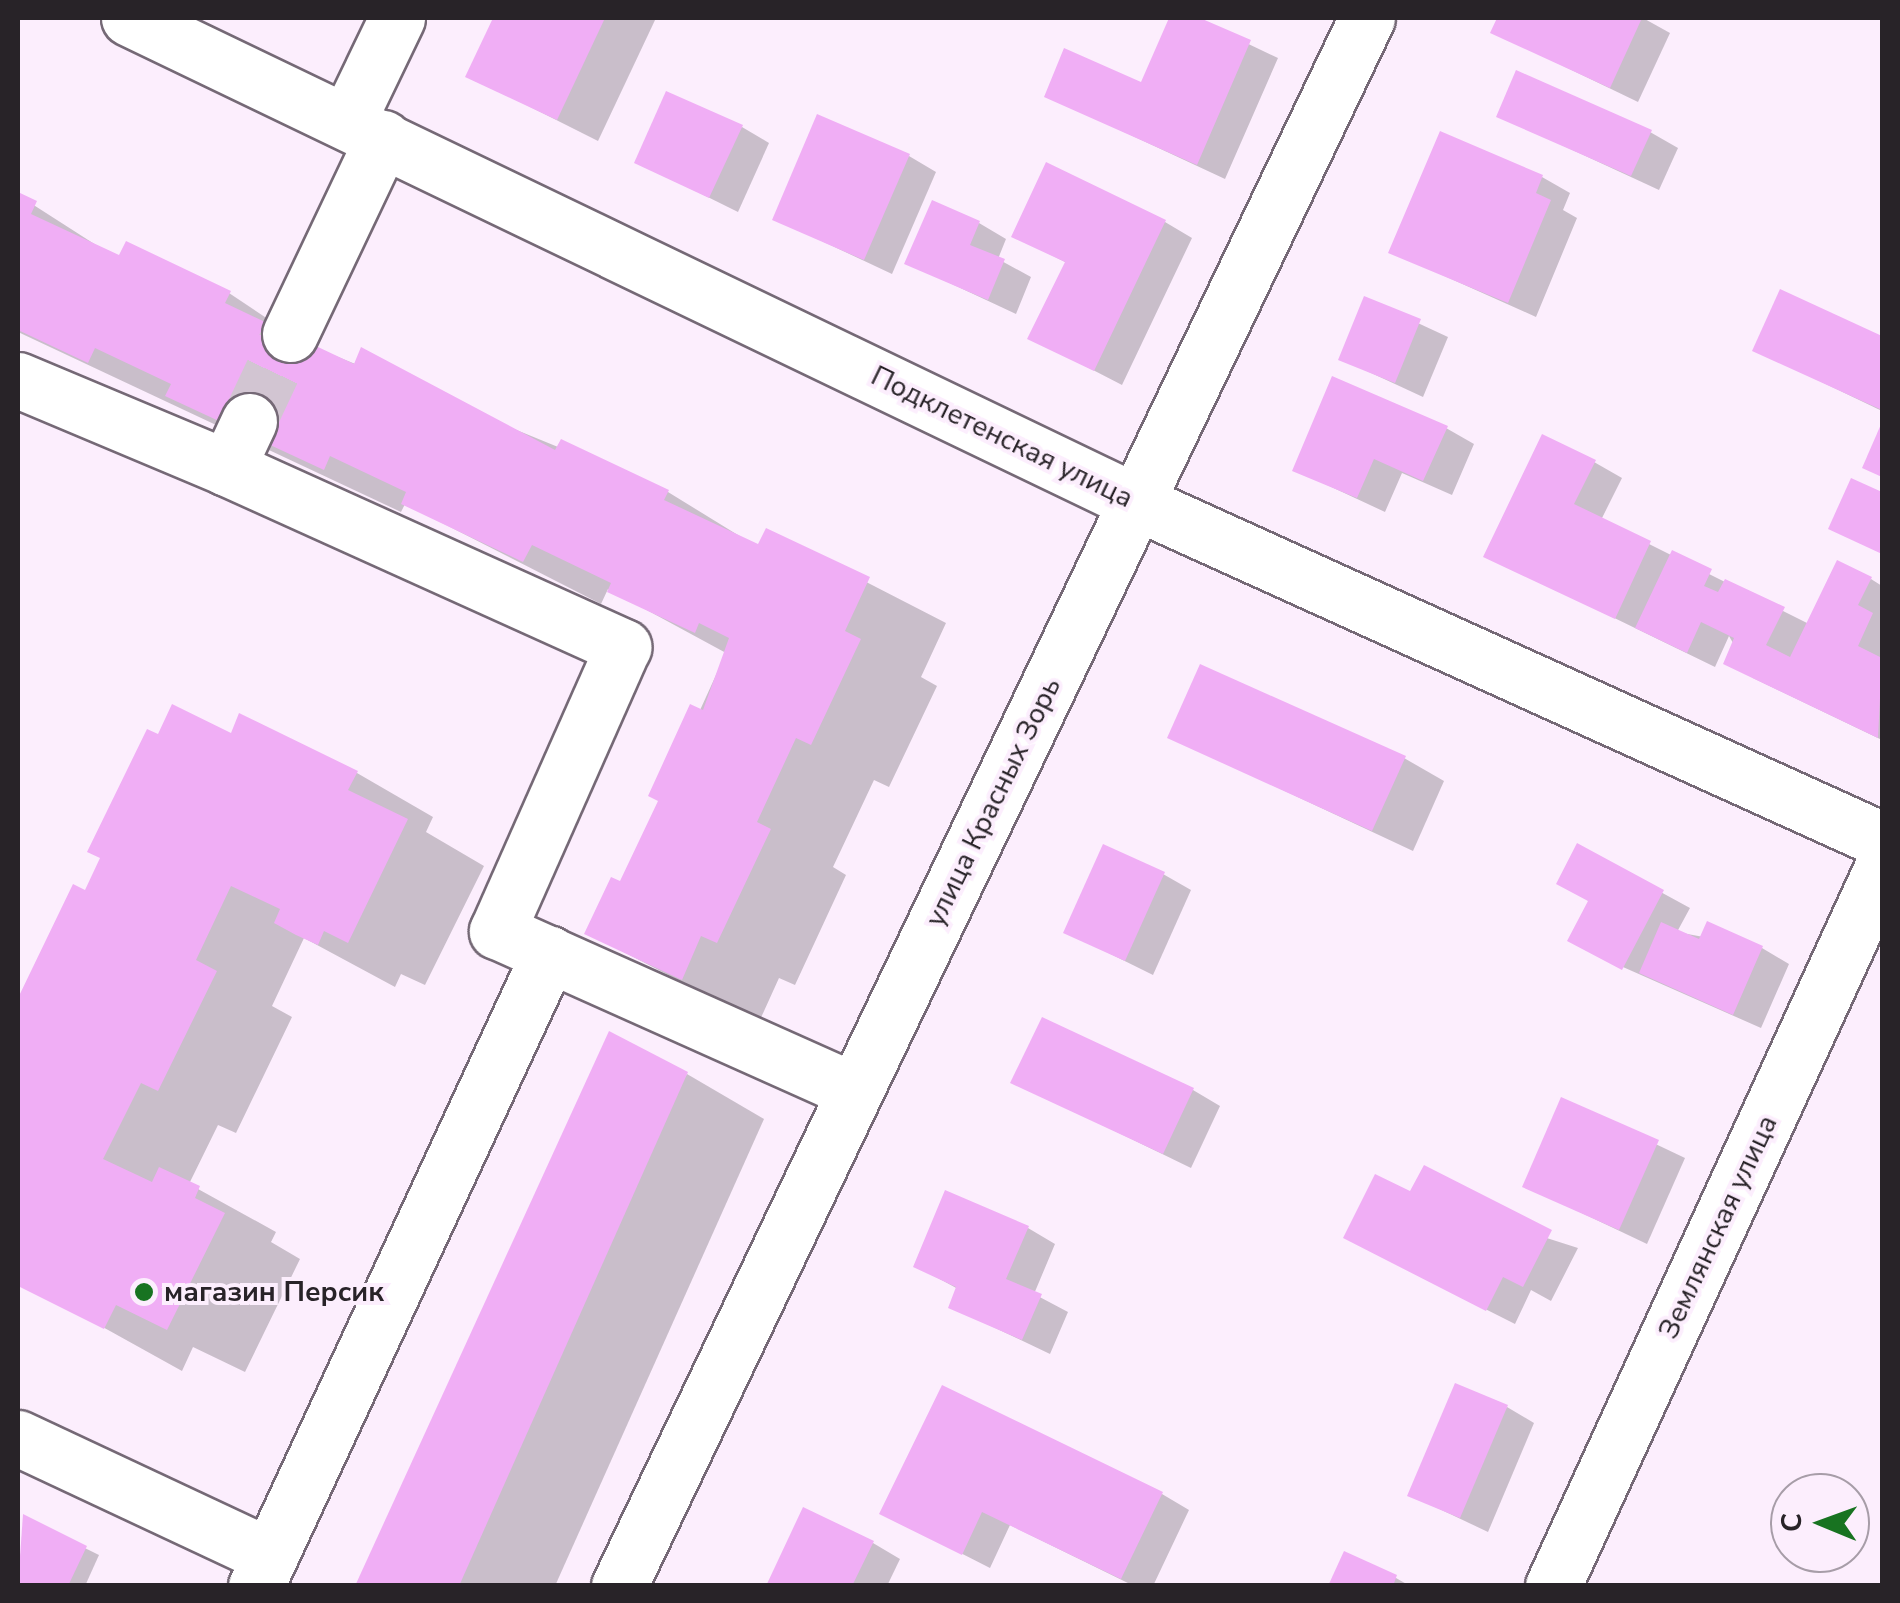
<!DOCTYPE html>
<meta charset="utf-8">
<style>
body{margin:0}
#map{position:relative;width:1900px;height:1603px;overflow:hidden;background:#fceefd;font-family:"Nunito Sans",sans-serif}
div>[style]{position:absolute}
.shadow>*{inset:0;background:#0003}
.building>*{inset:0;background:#f0aef5}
.minor-tunnel>*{height:55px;margin-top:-27.5px;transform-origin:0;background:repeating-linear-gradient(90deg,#d2c5d2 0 55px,transparent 0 83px)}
.roads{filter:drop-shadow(2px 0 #756976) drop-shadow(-2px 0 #756976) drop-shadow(0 2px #756976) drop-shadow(0 -2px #756976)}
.minor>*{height:55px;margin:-27.5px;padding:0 27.5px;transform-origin:27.5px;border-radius:27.5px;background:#fff}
.dots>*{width:28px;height:28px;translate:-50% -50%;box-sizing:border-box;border:5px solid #fceefd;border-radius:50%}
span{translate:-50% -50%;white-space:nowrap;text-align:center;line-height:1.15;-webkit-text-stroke:8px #fceefd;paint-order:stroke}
.street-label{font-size:28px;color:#282328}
.poi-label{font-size:28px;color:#282328;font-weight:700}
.left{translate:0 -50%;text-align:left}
.frame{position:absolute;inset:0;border:20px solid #282328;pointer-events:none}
.north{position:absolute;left:1770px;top:1473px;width:100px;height:100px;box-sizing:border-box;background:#fceefd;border:2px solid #a79da8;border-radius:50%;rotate:271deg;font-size:28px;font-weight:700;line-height:40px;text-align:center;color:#282328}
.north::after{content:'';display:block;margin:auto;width:35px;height:45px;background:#187321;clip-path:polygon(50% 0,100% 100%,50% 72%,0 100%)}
</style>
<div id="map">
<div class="shadow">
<div style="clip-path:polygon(496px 18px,656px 18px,598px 141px,469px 76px)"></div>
<div style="clip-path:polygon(1171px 18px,1194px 18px,1278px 58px,1225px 179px,1047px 96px,1143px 85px)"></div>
<div style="clip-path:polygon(1500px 18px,1643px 18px,1670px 33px,1638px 102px,1493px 32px)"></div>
<div style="clip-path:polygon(1499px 116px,1650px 132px,1678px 148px,1659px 190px)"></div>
<div style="clip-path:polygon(742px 127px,769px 143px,738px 212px,637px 162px)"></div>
<div style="clip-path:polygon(909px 156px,936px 172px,892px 274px,775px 219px)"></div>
<div style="clip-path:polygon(1542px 177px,1570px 193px,1563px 210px,1577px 218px,1536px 317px,1391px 252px)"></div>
<div style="clip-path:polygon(18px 195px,110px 254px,229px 293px,304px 343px,668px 492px,759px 548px,767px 531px,946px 623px,921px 677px,937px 686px,889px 787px,874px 780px,833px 867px,846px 875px,795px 985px,779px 978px,759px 1022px,587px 933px,621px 884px,726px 653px,608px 589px,601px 604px,405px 504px,401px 512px,18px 332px)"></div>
<div style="clip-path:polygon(1165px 222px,1192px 238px,1122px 385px,1031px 338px,1067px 263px,1014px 236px)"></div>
<div style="clip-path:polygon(979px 223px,1006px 239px,998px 259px,1031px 277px,1016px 314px,907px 263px)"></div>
<div style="clip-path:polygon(1782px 293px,1882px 339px,1882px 411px,1755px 350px)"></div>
<div style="clip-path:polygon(1366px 299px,1448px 337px,1423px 397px,1341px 359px)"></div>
<div style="clip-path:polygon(1446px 428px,1474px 444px,1452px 495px,1402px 473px,1385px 512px,1295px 470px)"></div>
<div style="clip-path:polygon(1594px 462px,1622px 478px,1601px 520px,1809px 624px,1871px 579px,1882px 586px,1882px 740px,1753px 678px,1729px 636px,1715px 667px,1487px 556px)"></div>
<div style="clip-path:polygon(232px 736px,357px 773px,433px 817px,426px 832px,484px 866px,425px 985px,401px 974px,395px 987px,304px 938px,272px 1006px,292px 1017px,236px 1133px,218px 1125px,189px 1184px,276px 1232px,271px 1242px,300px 1259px,245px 1372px,193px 1347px,182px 1371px,18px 1280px,18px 1004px,74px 887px,86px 893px,159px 738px)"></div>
<div style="clip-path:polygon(1170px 737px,1404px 758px,1444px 781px,1413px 851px)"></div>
<div style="clip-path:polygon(1578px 847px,1690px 908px,1677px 932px,1762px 948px,1789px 964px,1761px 1028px,1598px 956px)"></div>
<div style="clip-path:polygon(1163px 874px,1191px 890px,1153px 975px,1066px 932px)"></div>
<div style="clip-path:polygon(687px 1074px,764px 1119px,555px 1586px,358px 1586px)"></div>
<div style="clip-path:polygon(1014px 1082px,1193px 1090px,1220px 1106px,1191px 1168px)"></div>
<div style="clip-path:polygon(1563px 1100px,1685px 1158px,1647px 1244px,1525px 1186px)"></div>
<div style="clip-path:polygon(1411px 1195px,1578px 1248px,1551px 1301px,1531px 1290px,1515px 1324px,1374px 1253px)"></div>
<div style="clip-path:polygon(1028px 1228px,1055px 1244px,1034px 1294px,1068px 1312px,1050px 1354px,951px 1307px,958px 1289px,916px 1266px)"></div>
<div style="clip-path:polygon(1507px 1407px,1534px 1423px,1488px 1532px,1410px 1495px)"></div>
<div style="clip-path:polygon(1162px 1494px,1189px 1510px,1153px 1586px,1134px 1586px,1010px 1525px,990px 1568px,882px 1513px)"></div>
<div style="clip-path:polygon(24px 1518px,99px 1555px,85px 1586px,18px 1586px)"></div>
<div style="clip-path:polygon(873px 1543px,900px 1559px,887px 1586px,769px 1586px)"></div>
<div style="clip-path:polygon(1345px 1555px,1396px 1578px,1410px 1586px,1331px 1586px)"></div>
</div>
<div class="building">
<div style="clip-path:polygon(493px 18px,605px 18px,557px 120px,465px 77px)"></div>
<div style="clip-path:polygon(1169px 18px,1200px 18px,1251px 40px,1197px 165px,1044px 97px,1064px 48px,1141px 82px)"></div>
<div style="clip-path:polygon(1497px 18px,1642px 18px,1610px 88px,1490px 33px)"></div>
<div style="clip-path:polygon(1516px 70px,1652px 130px,1631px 176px,1496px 117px)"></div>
<div style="clip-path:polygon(666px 91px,743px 125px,709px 198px,634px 163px)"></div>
<div style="clip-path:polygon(817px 114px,910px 154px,864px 260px,772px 220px)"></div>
<div style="clip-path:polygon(1440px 131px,1543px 175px,1536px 193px,1551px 200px,1508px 303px,1388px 253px)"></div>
<div style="clip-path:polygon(1046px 162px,1166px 220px,1094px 371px,1027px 339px,1065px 262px,1011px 237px)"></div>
<div style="clip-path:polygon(18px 192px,37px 201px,31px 214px,119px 255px,126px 241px,231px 291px,225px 303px,354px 364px,361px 347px,555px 450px,561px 439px,669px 490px,664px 500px,758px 544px,766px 528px,870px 577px,845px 631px,861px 639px,811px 745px,796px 738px,757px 822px,771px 829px,717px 943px,701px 936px,682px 980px,584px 934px,611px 877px,620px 881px,658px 801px,648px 796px,690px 704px,703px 710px,729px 638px,699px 623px,695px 633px,607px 592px,611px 583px,532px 545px,523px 562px,401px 504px,406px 492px,330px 456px,324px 470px,165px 396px,171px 384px,95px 348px,88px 363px,18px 330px)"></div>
<div style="clip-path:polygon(932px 200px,980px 221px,970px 245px,1005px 259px,988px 300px,904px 264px)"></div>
<div style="clip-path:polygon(1780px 289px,1882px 336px,1882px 410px,1752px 351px)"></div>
<div style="clip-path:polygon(1364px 296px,1421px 319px,1395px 383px,1338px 360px)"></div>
<div style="clip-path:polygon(1332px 376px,1448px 426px,1423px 481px,1374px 459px,1357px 498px,1292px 471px)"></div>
<div style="clip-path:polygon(1882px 422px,1882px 477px,1862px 468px)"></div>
<div style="clip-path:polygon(1542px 434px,1596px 460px,1574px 504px,1651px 541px,1615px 619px,1483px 557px)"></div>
<div style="clip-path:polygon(1851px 478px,1882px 492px,1882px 554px,1828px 529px)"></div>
<div style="clip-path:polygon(1672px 550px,1712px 569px,1704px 586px,1718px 592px,1725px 579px,1785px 607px,1766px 645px,1790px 657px,1837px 560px,1872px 577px,1858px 605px,1873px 613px,1858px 646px,1882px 658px,1878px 738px,1723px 664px,1734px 638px,1701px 622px,1687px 653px,1635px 628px)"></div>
<div style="clip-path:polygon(1200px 664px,1406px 756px,1372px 831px,1167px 738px)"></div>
<div style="clip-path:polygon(172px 704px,231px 733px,239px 713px,358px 771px,348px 790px,408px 819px,348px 943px,324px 931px,318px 945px,296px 935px,274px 923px,280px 909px,231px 886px,196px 960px,217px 971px,158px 1091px,141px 1083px,103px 1159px,152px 1182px,159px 1167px,200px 1186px,195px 1198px,225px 1213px,167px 1330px,116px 1305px,104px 1329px,18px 1286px,18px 998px,73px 884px,85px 890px,100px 858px,87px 852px,147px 729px,158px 734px)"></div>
<div style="clip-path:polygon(1577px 843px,1664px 890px,1622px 970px,1567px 941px,1588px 901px,1556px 884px)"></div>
<div style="clip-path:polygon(1103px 844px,1165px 872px,1125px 961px,1063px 933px)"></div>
<div style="clip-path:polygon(1707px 921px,1763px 946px,1733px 1015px,1639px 973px,1661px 922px,1699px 939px)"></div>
<div style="clip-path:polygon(1042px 1017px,1194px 1088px,1163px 1154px,1010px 1083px)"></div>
<div style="clip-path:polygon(609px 1031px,688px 1072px,459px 1586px,355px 1586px)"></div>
<div style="clip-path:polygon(1561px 1097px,1659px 1140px,1619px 1230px,1522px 1187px)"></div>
<div style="clip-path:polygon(1424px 1165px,1552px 1230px,1523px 1287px,1503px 1277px,1486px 1311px,1343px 1238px,1375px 1174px,1410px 1191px)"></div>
<div style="clip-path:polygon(945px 1190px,1029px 1226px,1006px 1279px,1042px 1294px,1022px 1340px,948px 1308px,956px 1287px,913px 1267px)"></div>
<div style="clip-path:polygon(1455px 1383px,1508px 1405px,1460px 1518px,1407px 1496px)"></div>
<div style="clip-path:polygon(942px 1385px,1163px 1492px,1121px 1579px,982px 1512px,962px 1555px,879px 1514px)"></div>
<div style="clip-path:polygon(803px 1507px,874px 1541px,852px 1586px,766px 1586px)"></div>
<div style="clip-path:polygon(23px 1514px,87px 1546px,68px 1586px,18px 1586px)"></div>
<div style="clip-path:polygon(1344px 1551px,1397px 1575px,1393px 1586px,1328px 1586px)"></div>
</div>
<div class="minor-tunnel">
<div style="left:249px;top:421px;width:96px;rotate:-64.8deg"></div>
</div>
<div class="roads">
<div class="minor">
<div style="left:129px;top:18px;width:1117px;rotate:25.67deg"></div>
<div style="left:1136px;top:502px;width:819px;rotate:24.37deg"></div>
<div style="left:348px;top:120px;width:113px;rotate:-64.3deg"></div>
<div style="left:290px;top:334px;width:217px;rotate:-64.6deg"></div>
<div style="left:18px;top:380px;width:227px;rotate:22.8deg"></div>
<div style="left:249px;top:421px;width:52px;rotate:115.1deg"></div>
<div style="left:227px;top:468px;width:435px;rotate:24.3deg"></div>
<div style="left:623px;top:647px;width:311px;rotate:113.9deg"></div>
<div style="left:497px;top:931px;width:391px;rotate:24.1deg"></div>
<div style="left:18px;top:1438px;width:278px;rotate:25.1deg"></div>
<div style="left:256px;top:1586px;width:697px;rotate:-65.13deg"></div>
<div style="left:619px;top:1586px;width:1737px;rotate:-64.5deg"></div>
<div style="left:1553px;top:1586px;width:790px;rotate:-65.38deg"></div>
</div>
</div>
<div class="dots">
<div style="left:144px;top:1292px;background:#187321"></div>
</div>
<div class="street-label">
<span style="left:1002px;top:437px;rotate:26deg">Подклетенская улица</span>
<span style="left:993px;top:802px;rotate:-64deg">улица Красных Зорь</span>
<span style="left:1718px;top:1227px;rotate:-65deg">Землянская улица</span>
</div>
<div class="poi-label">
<span class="left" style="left:164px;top:1292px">магазин Персик</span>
</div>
<div class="frame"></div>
<div class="north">С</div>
</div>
